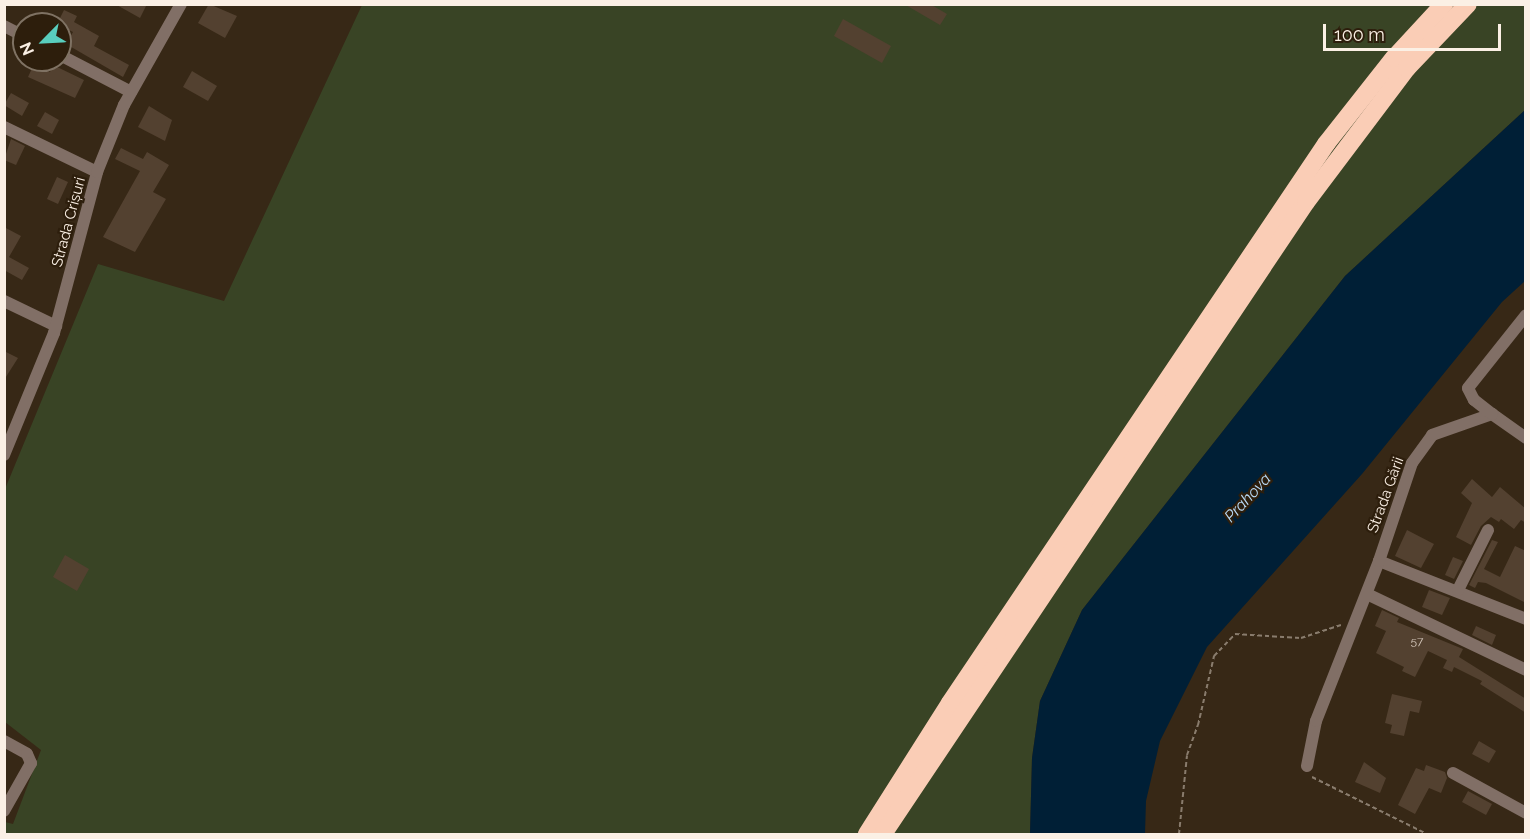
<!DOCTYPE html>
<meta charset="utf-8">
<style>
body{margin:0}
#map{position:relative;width:1530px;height:839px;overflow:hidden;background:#372816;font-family:Raleway,sans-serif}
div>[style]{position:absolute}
.green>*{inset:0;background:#394425}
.water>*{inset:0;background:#001f36}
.building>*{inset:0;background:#534130}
.path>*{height:2px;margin-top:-1px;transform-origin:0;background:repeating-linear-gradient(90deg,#897c6d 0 4.5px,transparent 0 7.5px)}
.street>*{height:12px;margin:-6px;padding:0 6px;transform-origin:6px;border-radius:6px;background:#816f66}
.highway>*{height:18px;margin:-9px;padding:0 9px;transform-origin:9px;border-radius:9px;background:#facdb6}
span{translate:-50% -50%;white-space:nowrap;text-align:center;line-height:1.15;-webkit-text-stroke:4.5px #2d1e0c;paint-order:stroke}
.number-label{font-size:12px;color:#d1c4b8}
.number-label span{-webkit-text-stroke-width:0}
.street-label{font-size:15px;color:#fbf0e5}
.water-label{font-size:16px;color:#b8daf7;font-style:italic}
.frame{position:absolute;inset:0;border:6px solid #fbf0e5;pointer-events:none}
.north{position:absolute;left:12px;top:12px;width:60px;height:60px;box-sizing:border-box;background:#2d1e0c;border:2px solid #7f7263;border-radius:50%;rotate:246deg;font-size:16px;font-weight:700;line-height:24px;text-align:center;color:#fbf0e5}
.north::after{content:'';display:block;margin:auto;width:21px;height:27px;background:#59cebe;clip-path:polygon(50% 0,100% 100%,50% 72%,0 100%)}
.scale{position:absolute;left:1323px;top:24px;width:178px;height:27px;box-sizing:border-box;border:3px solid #fbf0e5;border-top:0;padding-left:8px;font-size:18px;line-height:21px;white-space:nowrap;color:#fbf0e5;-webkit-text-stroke:4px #2d1e0c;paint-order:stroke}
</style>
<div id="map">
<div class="green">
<div style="clip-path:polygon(362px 5px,1525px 5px,1525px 110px,1345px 276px,1082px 610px,1040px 701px,1032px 758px,1030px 834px,5px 834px,5px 822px,13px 824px,41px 750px,5px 722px,5px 489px,98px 264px,224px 301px)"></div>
</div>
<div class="water">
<div style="clip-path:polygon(1525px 110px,1525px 281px,1502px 302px,1362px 474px,1207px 647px,1160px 741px,1146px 801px,1145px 834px,1030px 834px,1032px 758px,1040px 701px,1082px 610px,1345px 276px)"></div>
</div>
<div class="building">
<div style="clip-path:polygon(115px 4px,147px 4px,140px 18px)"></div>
<div style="clip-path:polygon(209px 4px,237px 16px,225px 38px,198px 23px)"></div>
<div style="clip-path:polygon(904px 4px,930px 4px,947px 14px,940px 25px)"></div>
<div style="clip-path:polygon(64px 10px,77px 16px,74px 22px,99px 36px,94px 46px,129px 65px,123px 77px,66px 44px,73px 32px,57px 24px)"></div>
<div style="clip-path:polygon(843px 19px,891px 46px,882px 63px,834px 36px)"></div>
<div style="clip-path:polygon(34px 64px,50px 72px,53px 65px,84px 80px,75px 98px,28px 77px)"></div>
<div style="clip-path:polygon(192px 71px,217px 86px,208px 101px,183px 87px)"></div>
<div style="clip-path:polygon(11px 93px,29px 103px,22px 116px,4px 105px)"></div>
<div style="clip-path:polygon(149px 106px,172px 120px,165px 141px,138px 127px)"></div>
<div style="clip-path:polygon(45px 112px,59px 120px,52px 134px,37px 126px)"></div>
<div style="clip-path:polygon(11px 139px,25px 146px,16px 165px,4px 160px)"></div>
<div style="clip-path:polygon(121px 148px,143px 159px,147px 152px,169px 165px,153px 192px,166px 199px,135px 252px,103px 237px,140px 171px,115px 159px)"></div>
<div style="clip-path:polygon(57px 177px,68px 182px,58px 204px,47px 199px)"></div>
<div style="clip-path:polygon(4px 227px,21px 236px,9px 257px,29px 268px,22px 280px,4px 270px)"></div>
<div style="clip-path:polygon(4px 351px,18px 358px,4px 380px)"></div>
<div style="clip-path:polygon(1472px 479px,1492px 497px,1500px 487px,1526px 509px,1526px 523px,1521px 520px,1514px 529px,1501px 519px,1499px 522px,1491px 517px,1481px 526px,1471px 545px,1456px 537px,1472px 503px,1461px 493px)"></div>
<div style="clip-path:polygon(1407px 530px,1434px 544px,1421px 568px,1395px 556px)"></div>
<div style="clip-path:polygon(1492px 540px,1498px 542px,1484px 569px,1500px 577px,1515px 546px,1526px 551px,1526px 603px,1486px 583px,1478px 582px,1475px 588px,1469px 585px)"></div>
<div style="clip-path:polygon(65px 555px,89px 569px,77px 591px,53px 577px)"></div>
<div style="clip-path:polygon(1453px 557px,1463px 561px,1454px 579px,1445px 575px)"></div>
<div style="clip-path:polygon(1429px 590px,1450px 598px,1442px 615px,1422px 607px)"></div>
<div style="clip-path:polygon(1382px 610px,1399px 618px,1397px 622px,1463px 649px,1459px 657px,1526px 699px,1526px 713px,1480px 684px,1482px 681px,1454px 667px,1452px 672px,1443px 668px,1447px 660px,1428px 651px,1415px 677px,1402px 671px,1404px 667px,1376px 653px,1386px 631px,1375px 626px)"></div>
<div style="clip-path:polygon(1476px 626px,1496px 635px,1492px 645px,1472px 635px)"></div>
<div style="clip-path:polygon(1392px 694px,1422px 701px,1419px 713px,1410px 711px,1404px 736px,1390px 733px,1392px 725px,1385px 723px)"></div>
<div style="clip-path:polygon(1479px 741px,1496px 751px,1489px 763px,1472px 754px)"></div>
<div style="clip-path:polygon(1364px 762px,1386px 778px,1380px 793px,1355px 782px)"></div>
<div style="clip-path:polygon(1426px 765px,1445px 772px,1447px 778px,1441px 793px,1429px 788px,1415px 814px,1398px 805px,1416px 768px,1424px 771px)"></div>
<div style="clip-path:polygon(1468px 791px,1492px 804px,1486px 815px,1462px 802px)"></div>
</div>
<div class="path">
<div style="left:1312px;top:777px;width:128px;rotate:26.4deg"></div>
<div style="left:1179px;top:834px;width:79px;rotate:-84.2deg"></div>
<div style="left:1187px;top:755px;width:32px;rotate:-70deg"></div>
<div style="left:1198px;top:725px;width:71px;rotate:-76.9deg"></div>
<div style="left:1214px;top:656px;width:30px;rotate:-46deg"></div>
<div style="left:1235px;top:634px;width:66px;rotate:3.5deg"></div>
<div style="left:1301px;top:638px;width:42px;rotate:-18deg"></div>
</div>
<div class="street">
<div style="left:4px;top:26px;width:22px;rotate:27deg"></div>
<div style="left:60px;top:55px;width:80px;rotate:27.5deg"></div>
<div style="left:4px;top:127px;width:103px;rotate:25.8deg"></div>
<div style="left:4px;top:301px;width:58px;rotate:25.7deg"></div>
<div style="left:1492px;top:414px;width:42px;rotate:35.2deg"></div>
<div style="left:4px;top:455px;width:132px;rotate:-67.7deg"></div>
<div style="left:54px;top:333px;width:167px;rotate:-75deg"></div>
<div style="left:97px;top:172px;width:72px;rotate:-68.1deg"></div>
<div style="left:124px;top:105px;width:116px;rotate:-60.6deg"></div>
<div style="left:1379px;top:561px;width:158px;rotate:21.5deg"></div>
<div style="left:1458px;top:590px;width:67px;rotate:-63.4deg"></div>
<div style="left:1367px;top:594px;width:176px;rotate:25.5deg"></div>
<div style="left:4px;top:741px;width:26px;rotate:29deg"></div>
<div style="left:27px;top:754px;width:10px;rotate:66deg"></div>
<div style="left:31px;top:763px;width:55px;rotate:119.4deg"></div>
<div style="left:1307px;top:766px;width:46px;rotate:-78.7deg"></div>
<div style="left:1316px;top:721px;width:172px;rotate:-68.5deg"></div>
<div style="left:1379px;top:561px;width:103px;rotate:-71.4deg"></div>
<div style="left:1412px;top:463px;width:34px;rotate:-54deg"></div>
<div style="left:1432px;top:435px;width:64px;rotate:-19.3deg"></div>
<div style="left:1492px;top:414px;width:23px;rotate:-142deg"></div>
<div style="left:1474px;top:400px;width:13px;rotate:-117deg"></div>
<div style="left:1468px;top:388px;width:93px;rotate:-51.5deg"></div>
<div style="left:1453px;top:773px;width:83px;rotate:28.7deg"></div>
</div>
<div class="highway">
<div style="left:867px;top:834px;width:155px;rotate:-57.6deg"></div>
<div style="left:950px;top:703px;width:674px;rotate:-56.07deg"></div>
<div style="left:1326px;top:144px;width:110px;rotate:-51.7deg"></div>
<div style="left:1394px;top:58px;width:74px;rotate:-47.2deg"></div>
<div style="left:883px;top:834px;width:760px;rotate:-56.21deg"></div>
<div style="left:1306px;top:202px;width:168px;rotate:-53deg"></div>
<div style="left:1407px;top:68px;width:88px;rotate:-46.4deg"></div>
</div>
<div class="number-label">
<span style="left:1417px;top:642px">57</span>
</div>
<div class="street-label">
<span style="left:69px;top:222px;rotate:-75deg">Strada Crișuri</span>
<span style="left:1386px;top:495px;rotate:-70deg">Strada Gării</span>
</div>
<div class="water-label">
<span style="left:1248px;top:498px;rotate:-47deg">Prahova</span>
</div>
<div class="frame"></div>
<div class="north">N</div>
<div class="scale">100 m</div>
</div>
